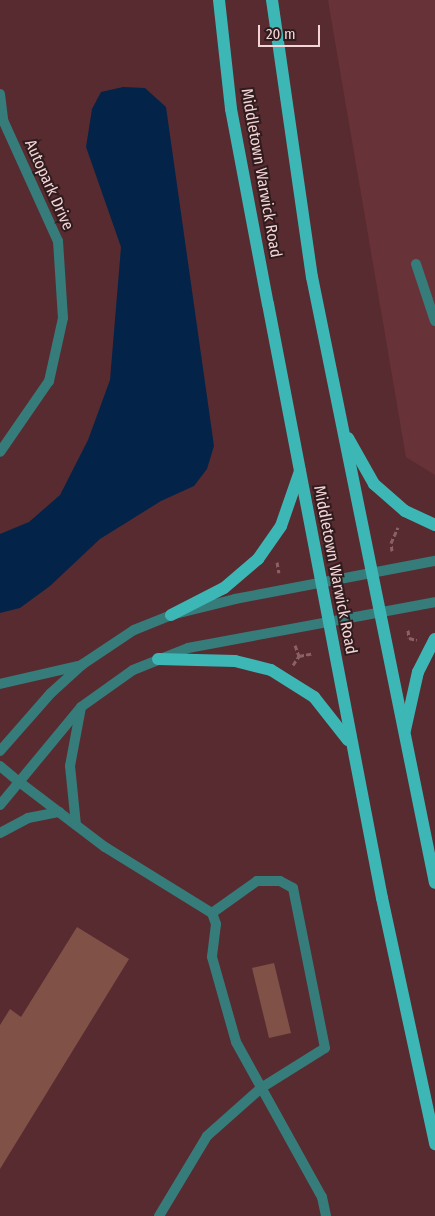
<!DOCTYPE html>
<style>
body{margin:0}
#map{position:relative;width:435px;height:1216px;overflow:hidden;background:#582b30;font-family:"Fira Sans Condensed",sans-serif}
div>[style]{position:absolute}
.built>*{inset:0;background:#683239}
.water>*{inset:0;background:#032448}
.building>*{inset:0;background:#805146}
.path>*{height:3px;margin-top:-1.5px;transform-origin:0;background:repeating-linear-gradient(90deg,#8a6266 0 5px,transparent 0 7.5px)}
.service>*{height:10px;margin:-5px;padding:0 5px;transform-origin:5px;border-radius:5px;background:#367c7b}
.minor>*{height:10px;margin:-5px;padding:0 5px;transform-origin:5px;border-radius:5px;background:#367c7b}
.primary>*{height:12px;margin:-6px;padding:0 6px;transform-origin:6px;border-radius:6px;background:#3cb7b6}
span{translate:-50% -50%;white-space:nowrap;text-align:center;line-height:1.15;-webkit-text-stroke:4px #301b1d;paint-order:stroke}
.street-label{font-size:16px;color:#f3d5d7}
.scale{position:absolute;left:258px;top:25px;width:62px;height:22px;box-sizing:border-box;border:2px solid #f3d5d7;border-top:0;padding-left:6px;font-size:15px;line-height:18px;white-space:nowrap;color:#f3d5d7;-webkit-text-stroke:4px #301b1d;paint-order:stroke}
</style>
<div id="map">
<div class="built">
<div style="clip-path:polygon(328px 0,435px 0,435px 475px,406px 457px)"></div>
</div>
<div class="water">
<div style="clip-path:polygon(123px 87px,145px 88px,166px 107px,214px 446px,207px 469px,194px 486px,161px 501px,100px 539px,50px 586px,20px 608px,0 613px,0 534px,29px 522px,60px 495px,88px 440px,110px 380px,121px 247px,86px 147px,92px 109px,101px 92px)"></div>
</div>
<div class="building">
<div style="clip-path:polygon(77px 927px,129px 959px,0 1169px,0 1025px,10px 1009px,21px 1017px)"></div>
<div style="clip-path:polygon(274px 963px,291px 1033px,269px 1038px,252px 968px)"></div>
</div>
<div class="path">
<div style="left:392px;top:551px;width:8px;rotate:-97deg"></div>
<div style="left:391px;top:543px;width:17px;rotate:-66deg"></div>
<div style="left:277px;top:562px;width:11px;rotate:80deg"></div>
<div style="left:408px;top:630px;width:8px;rotate:83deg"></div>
<div style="left:409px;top:638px;width:8px;rotate:14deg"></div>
<div style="left:295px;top:645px;width:12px;rotate:70deg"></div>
<div style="left:299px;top:656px;width:15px;rotate:-11deg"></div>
<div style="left:293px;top:665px;width:11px;rotate:-56deg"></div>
</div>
<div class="service">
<div style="left:416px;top:264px;width:60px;rotate:71.6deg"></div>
<div style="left:18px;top:781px;width:109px;rotate:37.2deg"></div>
<div style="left:105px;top:847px;width:126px;rotate:31.7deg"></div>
<div style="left:212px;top:913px;width:12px;rotate:70deg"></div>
<div style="left:216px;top:924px;width:33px;rotate:97deg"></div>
<div style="left:212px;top:957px;width:88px;rotate:74.2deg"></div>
<div style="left:236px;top:1042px;width:177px;rotate:61deg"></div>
<div style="left:322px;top:1197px;width:19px;rotate:78deg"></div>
<div style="left:159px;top:1216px;width:93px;rotate:-59deg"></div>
<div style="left:207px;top:1136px;width:72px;rotate:-41.6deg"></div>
<div style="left:261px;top:1088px;width:75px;rotate:-32deg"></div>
<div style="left:325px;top:1048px;width:163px;rotate:-101.3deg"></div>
<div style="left:293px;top:888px;width:15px;rotate:-152deg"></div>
<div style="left:280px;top:881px;width:23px;rotate:180deg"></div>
<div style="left:257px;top:881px;width:55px;rotate:144.6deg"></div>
</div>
<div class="minor">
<div style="left:0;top:94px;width:26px;rotate:83deg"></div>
<div style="left:3px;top:120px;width:133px;rotate:65.6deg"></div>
<div style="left:58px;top:241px;width:77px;rotate:86.3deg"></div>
<div style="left:63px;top:318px;width:65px;rotate:102.5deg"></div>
<div style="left:49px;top:381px;width:86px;rotate:124.6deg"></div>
<div style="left:0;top:684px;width:84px;rotate:-13deg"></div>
<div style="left:0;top:751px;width:77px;rotate:-48.7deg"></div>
<div style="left:51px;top:693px;width:43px;rotate:-42.2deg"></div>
<div style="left:83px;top:664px;width:61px;rotate:-33.7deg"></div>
<div style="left:134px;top:630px;width:40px;rotate:-22deg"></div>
<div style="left:171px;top:615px;width:66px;rotate:-14deg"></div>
<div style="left:235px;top:599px;width:204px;rotate:-10.8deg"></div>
<div style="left:0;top:766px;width:23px;rotate:40deg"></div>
<div style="left:0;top:805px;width:127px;rotate:-50.4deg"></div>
<div style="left:81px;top:707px;width:64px;rotate:-35.4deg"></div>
<div style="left:133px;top:670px;width:59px;rotate:-21.8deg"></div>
<div style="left:188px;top:648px;width:251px;rotate:-10.5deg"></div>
<div style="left:76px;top:825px;width:59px;rotate:-95.8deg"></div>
<div style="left:70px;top:766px;width:60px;rotate:-79.4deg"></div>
<div style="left:0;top:833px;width:32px;rotate:-28deg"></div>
<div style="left:28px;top:818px;width:32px;rotate:-11deg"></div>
</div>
<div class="primary">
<div style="left:219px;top:0;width:110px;rotate:83.7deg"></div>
<div style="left:231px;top:109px;width:198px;rotate:79.3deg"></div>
<div style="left:268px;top:304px;width:605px;rotate:79.14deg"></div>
<div style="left:382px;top:898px;width:252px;rotate:77.8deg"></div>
<div style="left:272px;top:0;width:280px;rotate:81.8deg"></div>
<div style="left:312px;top:277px;width:618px;rotate:78.53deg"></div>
<div style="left:348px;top:438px;width:53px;rotate:60.5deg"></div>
<div style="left:374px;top:484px;width:41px;rotate:41.1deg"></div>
<div style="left:405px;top:511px;width:33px;rotate:25deg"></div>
<div style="left:171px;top:615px;width:59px;rotate:-27deg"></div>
<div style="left:224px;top:588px;width:45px;rotate:-40.5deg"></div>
<div style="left:258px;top:559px;width:40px;rotate:-55.1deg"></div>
<div style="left:281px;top:526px;width:58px;rotate:-70.9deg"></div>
<div style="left:158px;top:659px;width:77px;rotate:1.5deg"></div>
<div style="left:235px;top:661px;width:37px;rotate:14deg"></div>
<div style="left:271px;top:670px;width:51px;rotate:32.1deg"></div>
<div style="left:314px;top:697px;width:55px;rotate:51.7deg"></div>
<div style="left:405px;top:730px;width:59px;rotate:-77.4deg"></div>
<div style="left:418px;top:672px;width:37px;rotate:-63deg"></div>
</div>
<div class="street-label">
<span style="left:261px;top:173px;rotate:80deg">Middletown Warwick Road</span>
<span style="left:49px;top:185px;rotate:66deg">Autopark Drive</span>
<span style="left:335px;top:570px;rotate:79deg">Middletown Warwick Road</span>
</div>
<div class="scale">20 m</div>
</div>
